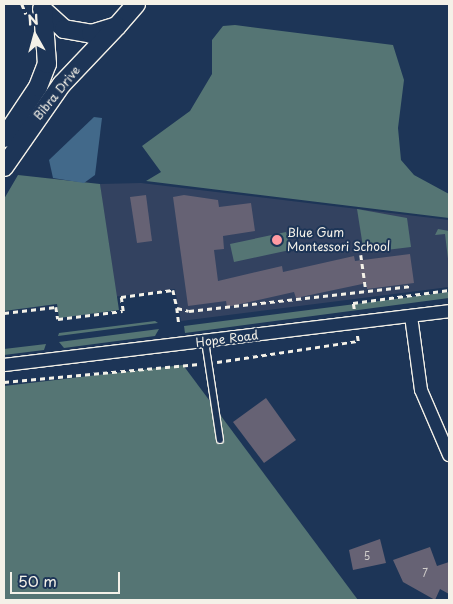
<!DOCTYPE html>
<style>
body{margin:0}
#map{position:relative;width:453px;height:604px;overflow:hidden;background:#1d3557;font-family:"Playpen Sans",sans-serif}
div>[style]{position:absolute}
.built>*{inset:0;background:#334260}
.green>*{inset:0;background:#557574}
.water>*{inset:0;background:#42698a}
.building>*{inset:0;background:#666274}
.path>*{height:2.5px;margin-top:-1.25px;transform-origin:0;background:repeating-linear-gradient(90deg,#f4f1e8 0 5px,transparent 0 9px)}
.roads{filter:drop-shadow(1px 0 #f4f1e8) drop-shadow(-1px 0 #f4f1e8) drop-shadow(0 1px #f4f1e8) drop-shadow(0 -1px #f4f1e8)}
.lane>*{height:6px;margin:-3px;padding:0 3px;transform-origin:3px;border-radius:3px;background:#1d3557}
.street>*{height:12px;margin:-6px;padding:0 6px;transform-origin:6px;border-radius:6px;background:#1d3557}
.secondary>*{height:18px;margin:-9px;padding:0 9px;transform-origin:9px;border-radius:9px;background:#1d3557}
.dots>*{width:14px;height:14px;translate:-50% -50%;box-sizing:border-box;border:2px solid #1d3557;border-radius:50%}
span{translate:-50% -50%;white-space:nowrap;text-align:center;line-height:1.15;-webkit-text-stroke:4px #1d3557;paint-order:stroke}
.number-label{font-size:10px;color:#d0cdcb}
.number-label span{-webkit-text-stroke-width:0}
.street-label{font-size:12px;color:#f4f1e8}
.poi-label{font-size:12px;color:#f4f1e8}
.left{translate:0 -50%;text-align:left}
.frame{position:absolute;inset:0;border:5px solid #f4f1e8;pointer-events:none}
.north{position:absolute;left:10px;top:10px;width:50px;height:50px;-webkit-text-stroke:4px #1d3557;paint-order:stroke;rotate:353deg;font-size:14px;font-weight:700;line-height:20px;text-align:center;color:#f4f1e8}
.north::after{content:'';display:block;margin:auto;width:18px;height:22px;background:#f4f1e8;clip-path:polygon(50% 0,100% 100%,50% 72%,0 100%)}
.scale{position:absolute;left:10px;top:572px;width:110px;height:22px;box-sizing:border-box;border:2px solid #f4f1e8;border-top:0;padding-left:6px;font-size:15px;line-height:18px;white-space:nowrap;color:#f4f1e8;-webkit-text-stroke:4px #1d3557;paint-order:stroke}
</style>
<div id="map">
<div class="built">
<div style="clip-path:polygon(141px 183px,449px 220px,449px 287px,181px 321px,175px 289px,113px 297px,100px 184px)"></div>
</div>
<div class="green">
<div style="clip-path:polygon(235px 25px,393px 45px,404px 80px,398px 128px,401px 160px,414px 175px,449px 194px,449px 218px,146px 181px,161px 172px,142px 146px,190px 111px,212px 74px,212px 40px,223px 26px)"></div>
<div style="clip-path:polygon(18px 175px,100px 184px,119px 310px,59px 318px,57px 304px,4px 311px,4px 199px)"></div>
<div style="clip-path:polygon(357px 209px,407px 218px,411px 247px,378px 251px,363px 247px)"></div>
<div style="clip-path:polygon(438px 229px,449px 231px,449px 267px,445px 234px,435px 235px)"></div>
<div style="clip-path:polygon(286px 232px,290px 250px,234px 262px,230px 244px)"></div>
<div style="clip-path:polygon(449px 292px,449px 298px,185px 333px,184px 326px)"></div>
<div style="clip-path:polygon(155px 321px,158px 323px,58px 336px,59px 333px)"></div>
<div style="clip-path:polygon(159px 329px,155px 336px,64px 348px,59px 342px)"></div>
<div style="clip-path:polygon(46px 344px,44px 350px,4px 355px,4px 349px)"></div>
<div style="clip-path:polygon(183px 365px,358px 600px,4px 600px,4px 386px)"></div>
</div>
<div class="water">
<div style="clip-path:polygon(94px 117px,102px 118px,95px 175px,84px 183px,53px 178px,49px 160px)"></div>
</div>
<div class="building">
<div style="clip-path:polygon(146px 195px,152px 241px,137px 243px,130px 197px)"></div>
<div style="clip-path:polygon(184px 195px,218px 200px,219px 207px,251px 203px,255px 231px,223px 236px,224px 249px,214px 250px,218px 281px,282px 266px,283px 272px,354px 256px,355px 261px,410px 254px,414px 283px,367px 289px,367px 283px,296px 298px,294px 292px,227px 307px,226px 301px,188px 306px,173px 197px)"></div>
<div style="clip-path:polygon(266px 398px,296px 440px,264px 463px,233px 422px)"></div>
<div style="clip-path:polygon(380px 539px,386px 563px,353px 570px,349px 550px)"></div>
<div style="clip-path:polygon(430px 547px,437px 566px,449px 562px,449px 594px,440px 589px,435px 600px,403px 582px,393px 560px)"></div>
</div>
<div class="path">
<div style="left:22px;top:4px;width:11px;rotate:68deg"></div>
<div style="left:361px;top:255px;width:36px;rotate:82deg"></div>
<div style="left:177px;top:308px;width:16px;rotate:83deg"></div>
<div style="left:354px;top:309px;width:6px;rotate:-99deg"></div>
<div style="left:353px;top:303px;width:97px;rotate:-7.7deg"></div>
<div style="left:4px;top:313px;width:52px;rotate:-6.6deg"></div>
<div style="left:56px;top:307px;width:12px;rotate:81deg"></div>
<div style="left:58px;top:319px;width:65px;rotate:-7deg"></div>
<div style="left:123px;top:311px;width:14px;rotate:-98deg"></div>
<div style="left:121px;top:297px;width:52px;rotate:-7.7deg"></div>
<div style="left:173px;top:290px;width:18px;rotate:77deg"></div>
<div style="left:177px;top:308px;width:12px;rotate:14deg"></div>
<div style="left:189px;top:311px;width:224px;rotate:-6.4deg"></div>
<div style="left:217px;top:362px;width:143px;rotate:-8.5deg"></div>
<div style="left:358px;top:341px;width:6px;rotate:-99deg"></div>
<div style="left:4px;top:382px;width:196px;rotate:-5.3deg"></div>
</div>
<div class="roads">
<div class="lane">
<div style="left:205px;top:341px;width:100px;rotate:81.4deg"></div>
</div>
<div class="street">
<div style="left:411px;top:316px;width:75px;rotate:82.3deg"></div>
<div style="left:421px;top:390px;width:71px;rotate:66.7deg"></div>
<div style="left:4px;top:365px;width:448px;rotate:-6.9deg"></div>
</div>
<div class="secondary">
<div style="left:42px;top:9px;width:30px;rotate:42deg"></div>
<div style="left:64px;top:29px;width:27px;rotate:10deg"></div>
<div style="left:91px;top:34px;width:27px;rotate:-17deg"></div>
<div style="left:117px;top:26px;width:29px;rotate:-49deg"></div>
<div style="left:4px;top:138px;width:61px;rotate:-56.3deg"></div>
<div style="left:38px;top:87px;width:25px;rotate:-69deg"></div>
<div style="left:47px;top:64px;width:54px;rotate:-94.2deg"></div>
<div style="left:4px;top:167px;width:101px;rotate:-55.1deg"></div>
<div style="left:62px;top:84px;width:80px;rotate:-46.5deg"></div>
</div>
</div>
<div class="dots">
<div style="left:277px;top:240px;background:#ff9aa2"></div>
</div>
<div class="number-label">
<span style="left:367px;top:556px">5</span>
<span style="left:425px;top:573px">7</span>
</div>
<div class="street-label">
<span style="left:57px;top:93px;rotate:-51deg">Bibra Drive</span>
<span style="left:227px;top:339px;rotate:-7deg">Hope Road</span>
</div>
<div class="poi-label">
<span class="left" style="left:287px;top:240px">Blue Gum<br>Montessori School</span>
</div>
<div class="frame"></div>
<div class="north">N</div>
<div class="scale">50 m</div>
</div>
